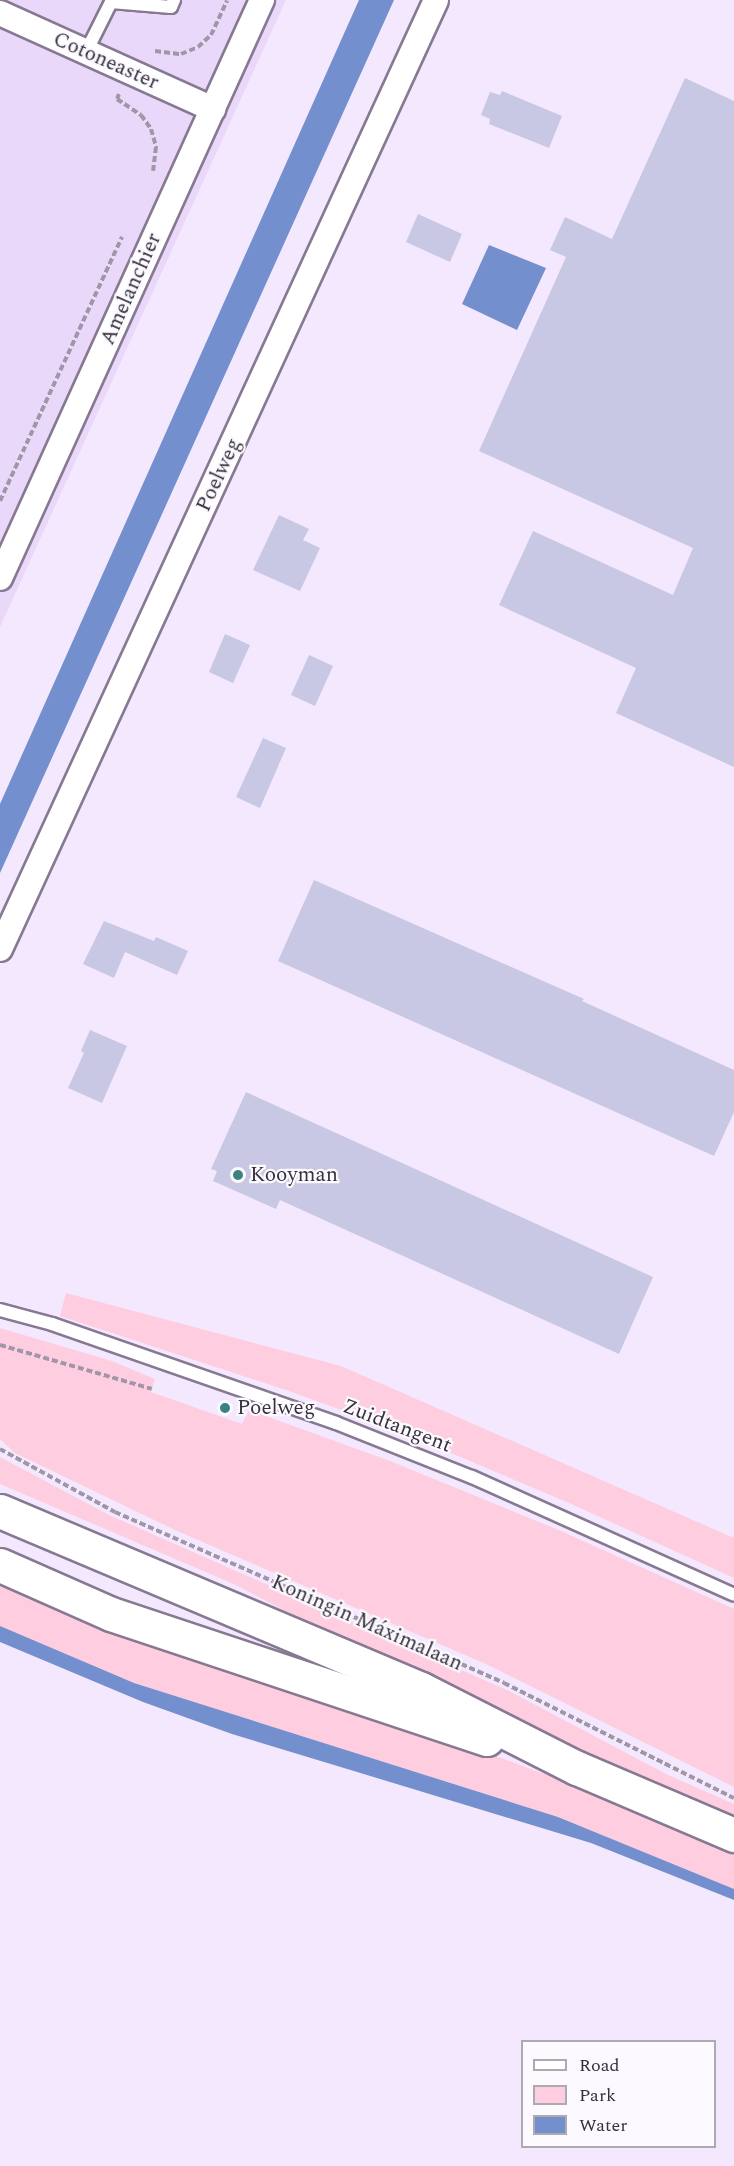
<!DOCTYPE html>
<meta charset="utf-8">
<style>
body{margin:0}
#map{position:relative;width:734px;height:2166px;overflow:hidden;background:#f4e8fe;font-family:Spectral,serif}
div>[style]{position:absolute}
.built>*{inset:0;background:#ead8fa}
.green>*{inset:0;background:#ffcde0}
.water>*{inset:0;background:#738fcd}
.building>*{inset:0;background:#c8c7e4}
.path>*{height:4px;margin-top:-2px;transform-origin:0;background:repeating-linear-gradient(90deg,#9f96a7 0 6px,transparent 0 9px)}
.roads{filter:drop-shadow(2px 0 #867991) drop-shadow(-2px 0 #867991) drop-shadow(0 2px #867991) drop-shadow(0 -2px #867991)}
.service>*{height:12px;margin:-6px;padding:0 6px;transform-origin:6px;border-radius:6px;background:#fff}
.minor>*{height:24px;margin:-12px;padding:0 12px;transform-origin:12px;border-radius:12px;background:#fff}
.secondary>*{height:33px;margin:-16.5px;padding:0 16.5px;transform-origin:16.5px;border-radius:16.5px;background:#fff}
.dots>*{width:16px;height:16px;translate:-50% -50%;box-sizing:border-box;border:3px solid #fcf9ff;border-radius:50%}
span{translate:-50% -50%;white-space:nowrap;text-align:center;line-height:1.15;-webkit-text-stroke:4.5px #fcf9ff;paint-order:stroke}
.street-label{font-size:21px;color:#35303a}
.poi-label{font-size:21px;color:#35303a}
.left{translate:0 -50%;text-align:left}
.legend{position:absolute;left:521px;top:2040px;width:195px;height:108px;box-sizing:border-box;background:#fcf9ff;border:2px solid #aca9b0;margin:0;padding:8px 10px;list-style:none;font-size:18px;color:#35303a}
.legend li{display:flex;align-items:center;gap:12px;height:30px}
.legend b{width:30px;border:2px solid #aca9b0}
</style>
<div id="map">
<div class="built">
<div style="clip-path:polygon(0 0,286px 0,0 627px)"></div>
</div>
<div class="green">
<div style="clip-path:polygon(66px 1293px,341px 1366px,734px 1538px,734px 1578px,569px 1503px,399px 1431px,289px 1391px,60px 1316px)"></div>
<div style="clip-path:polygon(0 1328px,112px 1361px,155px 1379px,151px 1392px,242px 1424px,249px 1410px,390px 1461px,561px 1531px,734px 1609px,734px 1787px,486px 1664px,177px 1531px,15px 1453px,0 1439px)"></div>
<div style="clip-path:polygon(0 1457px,109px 1515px,509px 1691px,668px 1775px,734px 1804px,734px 1816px,387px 1665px,236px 1585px,0 1484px)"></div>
<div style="clip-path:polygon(0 1572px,598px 1794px,734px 1852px,734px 1889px,558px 1817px,134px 1683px,8px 1630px,0 1626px)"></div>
</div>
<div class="water">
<div style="clip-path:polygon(359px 0,394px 0,0 873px,0 804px)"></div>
<div style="clip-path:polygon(489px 245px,546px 268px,517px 330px,462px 304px)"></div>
<div style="clip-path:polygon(0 1626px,134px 1683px,558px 1817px,734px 1889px,734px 1900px,591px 1843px,232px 1734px,143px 1702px,0 1642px)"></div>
</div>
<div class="building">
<div style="clip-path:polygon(685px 78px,734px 101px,734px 767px,616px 713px,636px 668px,499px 605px,533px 531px,673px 595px,693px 548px,479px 451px,566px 257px,550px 250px,565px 217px,612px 239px)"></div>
<div style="clip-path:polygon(502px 91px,562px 116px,549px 148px,489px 124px,490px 119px,481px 115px,490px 92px,500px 95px)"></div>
<div style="clip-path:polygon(418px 214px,462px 234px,450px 262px,406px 242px)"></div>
<div style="clip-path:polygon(279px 515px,309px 529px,303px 540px,320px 548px,300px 591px,253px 570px)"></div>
<div style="clip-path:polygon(225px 634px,250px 645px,233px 683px,209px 672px)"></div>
<div style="clip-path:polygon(309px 655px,333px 666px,315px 706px,291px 695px)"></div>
<div style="clip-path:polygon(263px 738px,286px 748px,260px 808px,236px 797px)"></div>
<div style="clip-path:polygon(314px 880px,584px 999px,582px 1001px,734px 1070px,734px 1112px,714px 1156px,278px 961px)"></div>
<div style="clip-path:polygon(104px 921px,154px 941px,156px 937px,188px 951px,177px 975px,125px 952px,114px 978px,83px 964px)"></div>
<div style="clip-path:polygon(90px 1030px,127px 1046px,102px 1103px,68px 1088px,84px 1053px,81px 1051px)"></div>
<div style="clip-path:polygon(246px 1092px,653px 1277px,619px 1354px,280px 1200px,276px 1209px,213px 1181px,217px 1171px,211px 1169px)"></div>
</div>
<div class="path">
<div style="left:155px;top:51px;width:26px;rotate:7deg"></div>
<div style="left:181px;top:54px;width:18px;rotate:-22deg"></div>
<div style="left:198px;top:47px;width:18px;rotate:-43deg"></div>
<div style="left:211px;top:35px;width:38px;rotate:-65deg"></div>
<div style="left:119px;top:94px;width:5px;rotate:112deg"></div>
<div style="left:117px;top:99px;width:29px;rotate:34deg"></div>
<div style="left:141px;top:115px;width:17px;rotate:54deg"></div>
<div style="left:151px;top:129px;width:19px;rotate:74deg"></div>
<div style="left:156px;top:147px;width:24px;rotate:97deg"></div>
<div style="left:0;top:501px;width:291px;rotate:-65.2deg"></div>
<div style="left:0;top:1345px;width:158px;rotate:16.1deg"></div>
<div style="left:0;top:1449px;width:131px;rotate:28.7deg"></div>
<div style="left:115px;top:1512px;width:425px;rotate:23.7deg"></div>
<div style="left:504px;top:1683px;width:257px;rotate:26.6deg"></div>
</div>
<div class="roads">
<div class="service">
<div style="left:86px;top:52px;width:56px;rotate:-63.4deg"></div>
<div style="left:111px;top:2px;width:60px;rotate:4.8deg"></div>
<div style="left:171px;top:7px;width:8px;rotate:-67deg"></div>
<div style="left:0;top:1310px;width:54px;rotate:15.1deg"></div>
<div style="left:52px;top:1324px;width:301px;rotate:19.2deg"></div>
<div style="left:336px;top:1423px;width:146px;rotate:21.7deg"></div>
<div style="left:472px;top:1477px;width:287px;rotate:24.2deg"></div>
</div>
<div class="minor">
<div style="left:0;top:13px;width:234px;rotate:24.3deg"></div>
<div style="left:0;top:578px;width:635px;rotate:-65.62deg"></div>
<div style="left:0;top:949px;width:1044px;rotate:-65.32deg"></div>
</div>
<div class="secondary">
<div style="left:0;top:1511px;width:457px;rotate:22.9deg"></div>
<div style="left:421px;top:1689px;width:175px;rotate:26.9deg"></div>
<div style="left:577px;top:1768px;width:171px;rotate:23.1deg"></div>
<div style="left:0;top:1565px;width:121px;rotate:23.8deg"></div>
<div style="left:111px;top:1614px;width:396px;rotate:18.4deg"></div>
</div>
</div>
<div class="dots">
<div style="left:238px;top:1175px;background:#398284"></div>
<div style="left:225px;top:1408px;background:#398284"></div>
</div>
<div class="street-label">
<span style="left:106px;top:61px;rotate:24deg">Cotoneaster</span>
<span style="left:131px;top:289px;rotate:-66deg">Amelanchier</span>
<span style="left:219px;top:475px;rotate:-65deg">Poelweg</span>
<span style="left:397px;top:1426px;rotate:21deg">Zuidtangent</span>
<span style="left:367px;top:1623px;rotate:24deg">Koningin Máximalaan</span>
</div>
<div class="poi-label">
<span class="left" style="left:250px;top:1175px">Kooyman</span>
<span class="left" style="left:237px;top:1408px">Poelweg</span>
</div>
<ul class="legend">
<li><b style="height:8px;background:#fff"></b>Road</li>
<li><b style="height:16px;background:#ffcde0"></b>Park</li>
<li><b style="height:16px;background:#738fcd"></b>Water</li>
</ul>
</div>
